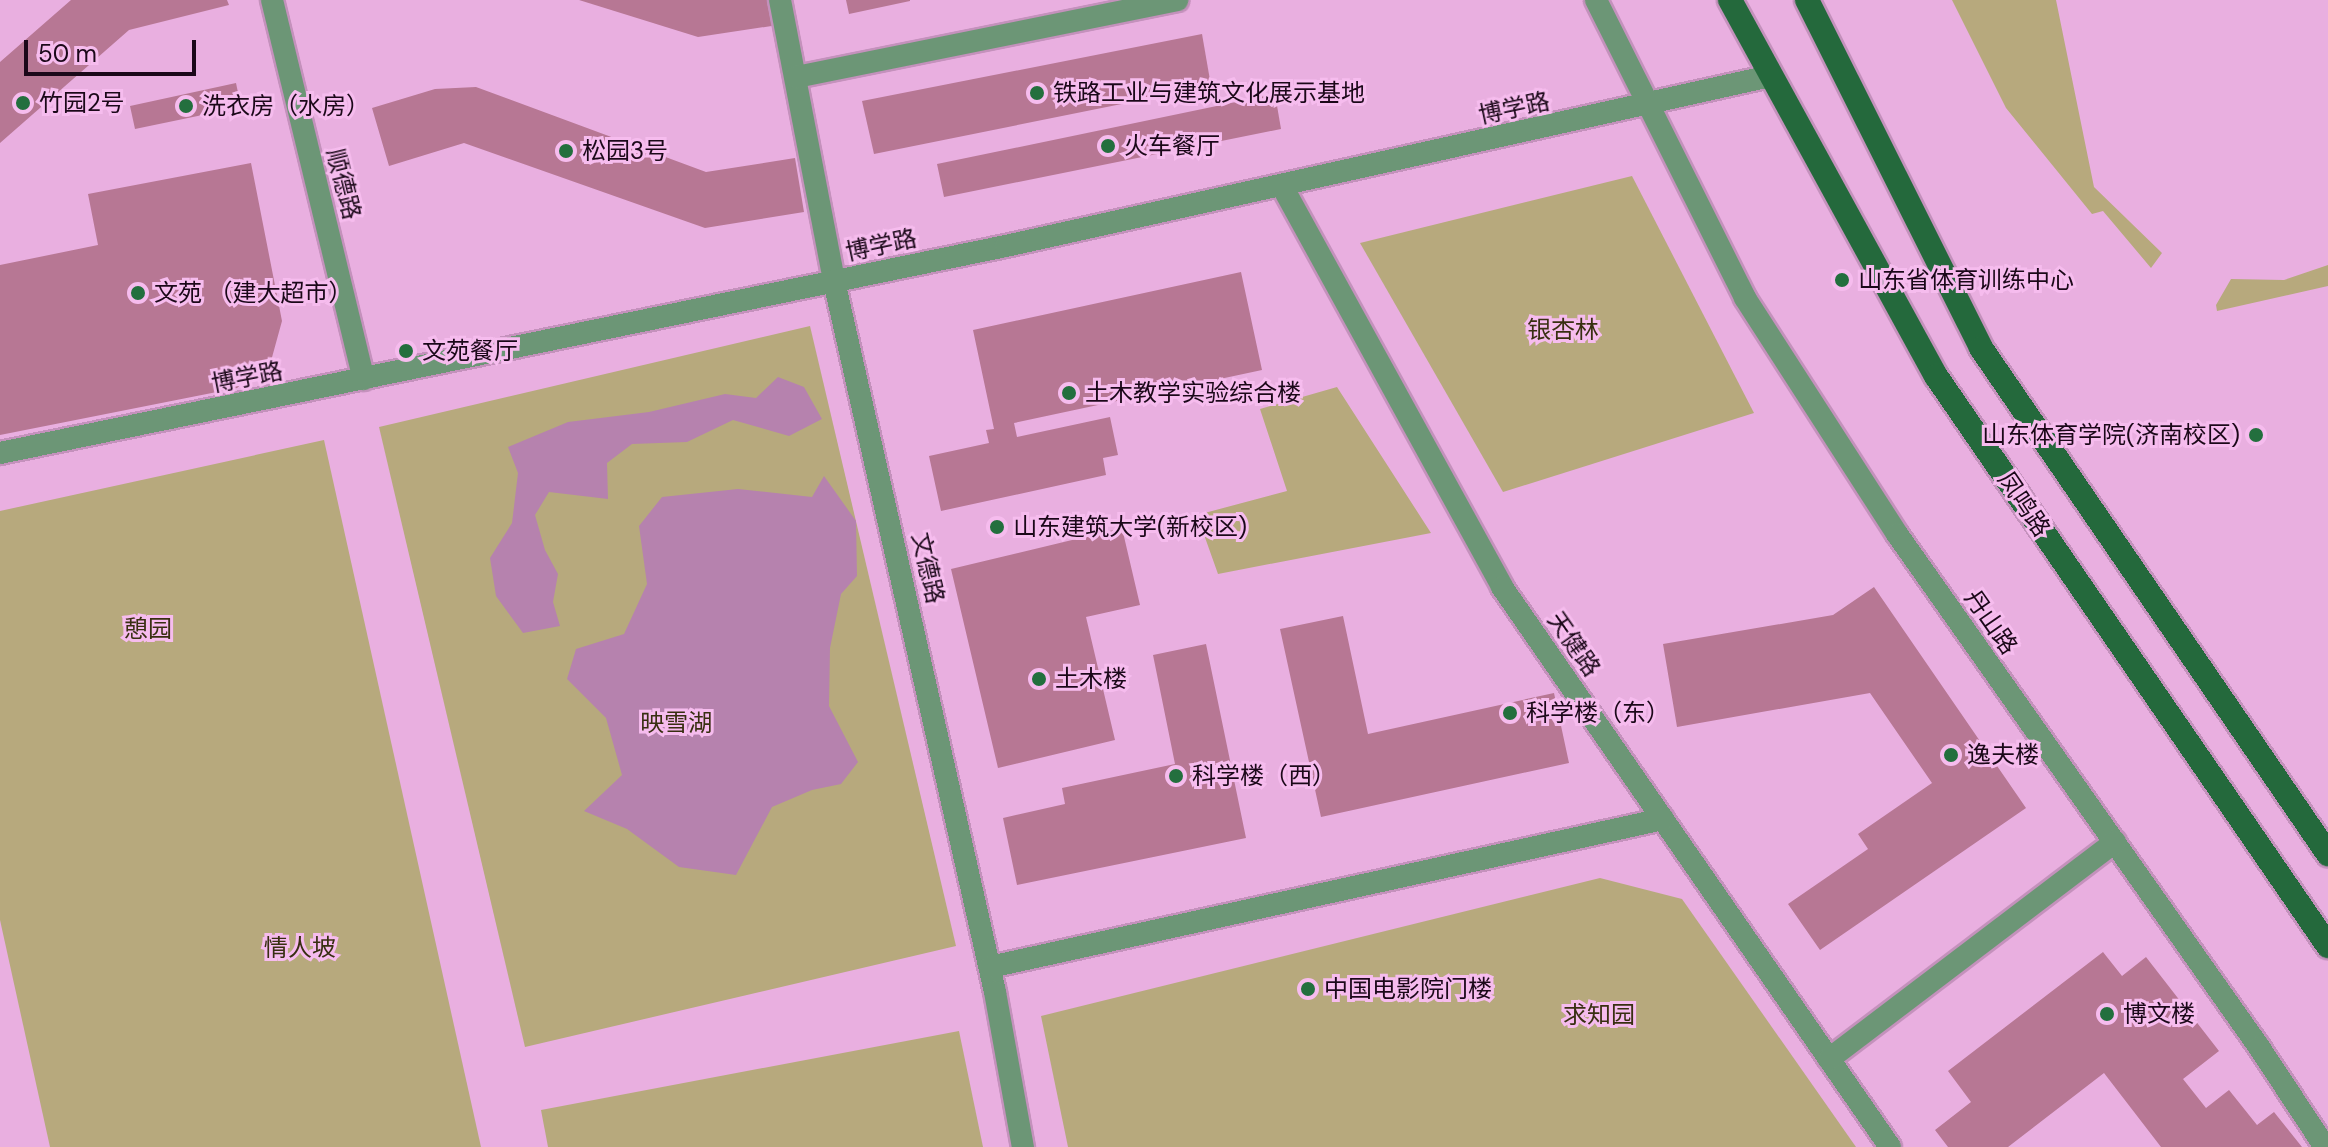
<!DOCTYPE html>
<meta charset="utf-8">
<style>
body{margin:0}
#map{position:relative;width:2328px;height:1147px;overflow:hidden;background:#e9afe0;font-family:"DM Sans","Noto Sans SC",sans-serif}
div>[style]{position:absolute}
.green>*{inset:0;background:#b7a97d}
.water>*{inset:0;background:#b682ae}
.building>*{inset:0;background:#b77794}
.roads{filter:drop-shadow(2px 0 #c491bc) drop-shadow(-2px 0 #c491bc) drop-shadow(0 2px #c491bc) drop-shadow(0 -2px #c491bc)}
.minor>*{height:22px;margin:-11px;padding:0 11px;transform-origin:11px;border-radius:11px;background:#6c9676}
.major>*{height:24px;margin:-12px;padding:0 12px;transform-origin:12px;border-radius:12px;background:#24693c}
.dots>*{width:22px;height:22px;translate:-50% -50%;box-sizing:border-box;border:4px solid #f6bcee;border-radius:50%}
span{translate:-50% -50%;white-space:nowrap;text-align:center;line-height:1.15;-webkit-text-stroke:6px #f6bcee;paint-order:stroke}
.poi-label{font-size:24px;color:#1b0819}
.left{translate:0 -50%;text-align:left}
.right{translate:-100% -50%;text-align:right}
.street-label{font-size:24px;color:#1b0819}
.park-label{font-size:24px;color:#382f11}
.scale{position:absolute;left:24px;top:40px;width:172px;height:36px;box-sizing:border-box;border:4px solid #1b0819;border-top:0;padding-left:10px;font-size:24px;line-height:28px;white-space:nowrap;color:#1b0819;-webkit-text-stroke:6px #f6bcee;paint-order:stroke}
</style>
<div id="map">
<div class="green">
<div style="clip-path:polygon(1952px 0,2056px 0,2094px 187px,2162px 253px,2151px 268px,2103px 211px,2092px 214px,2006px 108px)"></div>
<div style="clip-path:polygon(1632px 176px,1754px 413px,1503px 492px,1360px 243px)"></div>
<div style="clip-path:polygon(2328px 265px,2328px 286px,2217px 311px,2216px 305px,2231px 279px,2284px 280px)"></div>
<div style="clip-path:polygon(810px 326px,956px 946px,525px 1047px,379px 427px)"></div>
<div style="clip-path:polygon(1337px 387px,1431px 533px,1218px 574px,1197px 515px,1287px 491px,1260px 409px)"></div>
<div style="clip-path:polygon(324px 440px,481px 1147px,50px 1147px,0 920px,0 511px)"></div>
<div style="clip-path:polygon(1600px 878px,1682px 899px,1856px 1147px,1068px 1147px,1041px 1016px)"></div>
<div style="clip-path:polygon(959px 1031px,983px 1147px,548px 1147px,541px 1110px)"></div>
</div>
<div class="water">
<div style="clip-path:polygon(778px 377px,804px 387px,822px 419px,789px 436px,733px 420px,687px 442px,632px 444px,607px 463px,608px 499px,549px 492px,535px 515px,545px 550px,558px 574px,553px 602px,560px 626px,523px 633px,496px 596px,490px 558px,512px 523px,518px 473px,508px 447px,568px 422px,649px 412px,725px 394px,756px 398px)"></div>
<div style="clip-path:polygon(824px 476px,856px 521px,857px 576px,841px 594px,830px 648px,829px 706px,858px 762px,841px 784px,812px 790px,772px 807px,736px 875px,679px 867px,627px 829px,584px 811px,622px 775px,606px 718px,567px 679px,576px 649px,624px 634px,647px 584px,639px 526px,662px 497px,738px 489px,812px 497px)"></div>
</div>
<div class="building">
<div style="clip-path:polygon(71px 0,227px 0,229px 5px,129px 30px,0 143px,0 62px)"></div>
<div style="clip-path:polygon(579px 0,774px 0,778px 25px,698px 37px)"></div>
<div style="clip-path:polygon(846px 0,910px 0,910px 1px,849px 14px)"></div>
<div style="clip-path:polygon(1202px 34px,1211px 86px,874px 154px,862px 101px)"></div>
<div style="clip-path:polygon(236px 83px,241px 107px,135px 129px,130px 106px)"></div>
<div style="clip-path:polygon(476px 87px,706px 172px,795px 158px,804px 212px,705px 228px,464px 143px,389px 166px,372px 108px,435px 89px)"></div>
<div style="clip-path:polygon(1275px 94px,1281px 129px,944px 197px,937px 164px)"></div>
<div style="clip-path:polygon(251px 163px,282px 321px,271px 361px,237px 388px,0 435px,0 265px,98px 245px,88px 194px)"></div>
<div style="clip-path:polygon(1241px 272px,1262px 370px,1014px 423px,1017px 437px,1110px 417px,1118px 455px,1103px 458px,1106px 475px,941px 511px,929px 456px,989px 443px,986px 430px,994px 429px,973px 330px)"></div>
<div style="clip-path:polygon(1122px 528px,1140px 605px,1086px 617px,1115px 740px,998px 768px,951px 569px)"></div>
<div style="clip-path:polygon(1874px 587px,2026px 808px,1820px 950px,1788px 904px,1868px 849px,1858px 834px,1932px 783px,1870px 693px,1677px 727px,1663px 644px,1833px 615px)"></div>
<div style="clip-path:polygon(1343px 616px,1368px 734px,1554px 693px,1569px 763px,1321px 817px,1280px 629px)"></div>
<div style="clip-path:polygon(1206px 644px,1246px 838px,1017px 885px,1003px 818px,1065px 804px,1062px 788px,1175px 764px,1153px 655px)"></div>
<div style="clip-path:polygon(2103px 952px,2122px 976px,2146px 957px,2219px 1051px,2183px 1079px,2206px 1108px,2229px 1090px,2257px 1125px,2274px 1112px,2302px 1147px,2161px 1147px,2104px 1073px,2008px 1147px,1948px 1147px,1935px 1130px,1971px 1102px,1948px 1071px)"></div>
</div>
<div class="roads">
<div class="minor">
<div style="left:272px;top:0;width:390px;rotate:76.4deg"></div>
<div style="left:780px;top:0;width:286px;rotate:79.1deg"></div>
<div style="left:834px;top:281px;width:729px;rotate:77.24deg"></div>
<div style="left:995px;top:992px;width:158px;rotate:79.8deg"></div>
<div style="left:1596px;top:0;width:333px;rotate:63.4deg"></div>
<div style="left:1745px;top:298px;width:281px;rotate:57.2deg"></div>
<div style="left:1897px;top:534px;width:628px;rotate:54.79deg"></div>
<div style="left:2259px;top:1047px;width:120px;rotate:56.6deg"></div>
<div style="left:796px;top:77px;width:389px;rotate:-11.4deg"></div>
<div style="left:1282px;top:186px;width:457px;rotate:61.2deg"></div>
<div style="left:1502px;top:587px;width:681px;rotate:55.28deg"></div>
<div style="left:0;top:453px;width:1027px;rotate:-11.63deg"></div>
<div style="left:1006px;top:246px;width:783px;rotate:-12.54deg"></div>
<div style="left:990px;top:967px;width:689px;rotate:-12.4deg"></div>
<div style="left:1829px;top:1059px;width:359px;rotate:-37.2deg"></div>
</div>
<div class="major">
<div style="left:1730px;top:0;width:429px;rotate:61.3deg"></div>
<div style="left:1936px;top:376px;width:692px;rotate:55.48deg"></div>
<div style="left:1807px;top:0;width:389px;rotate:63.4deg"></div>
<div style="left:1981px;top:348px;width:614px;rotate:55.56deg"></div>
</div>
</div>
<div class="dots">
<div style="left:1037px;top:93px;background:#236f3e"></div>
<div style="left:23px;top:103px;background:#236f3e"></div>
<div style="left:186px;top:106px;background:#236f3e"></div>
<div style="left:1108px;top:146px;background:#236f3e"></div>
<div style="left:566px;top:151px;background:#236f3e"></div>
<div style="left:1842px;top:280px;background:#236f3e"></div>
<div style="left:138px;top:293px;background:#236f3e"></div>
<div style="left:406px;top:351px;background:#236f3e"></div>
<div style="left:1069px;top:393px;background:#236f3e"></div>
<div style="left:2256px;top:435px;background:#236f3e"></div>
<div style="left:997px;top:527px;background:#236f3e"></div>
<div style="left:1039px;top:679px;background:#236f3e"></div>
<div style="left:1510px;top:713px;background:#236f3e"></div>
<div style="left:1951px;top:755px;background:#236f3e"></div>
<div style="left:1176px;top:776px;background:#236f3e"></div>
<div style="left:1308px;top:989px;background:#236f3e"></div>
<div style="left:2107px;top:1014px;background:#236f3e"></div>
</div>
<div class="poi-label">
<span class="left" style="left:1053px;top:93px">铁路工业与建筑文化展示基地</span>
<span class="left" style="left:39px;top:103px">竹园2号</span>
<span class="left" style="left:202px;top:106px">洗衣房（水房）</span>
<span class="left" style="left:1124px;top:146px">火车餐厅</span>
<span class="left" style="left:582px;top:151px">松园3号</span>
<span class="left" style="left:1858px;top:280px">山东省体育训练中心</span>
<span class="left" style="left:154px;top:293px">文苑 （建大超市）</span>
<span class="left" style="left:422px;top:351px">文苑餐厅</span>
<span class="left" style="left:1085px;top:393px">土木教学实验综合楼</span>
<span class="right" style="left:2240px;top:435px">山东体育学院(济南校区)</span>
<span class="left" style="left:1013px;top:527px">山东建筑大学(新校区)</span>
<span class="left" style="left:1055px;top:679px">土木楼</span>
<span class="left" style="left:1526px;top:713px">科学楼（东）</span>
<span class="left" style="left:1967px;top:755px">逸夫楼</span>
<span class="left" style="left:1192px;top:776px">科学楼（西）</span>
<span class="left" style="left:1324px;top:989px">中国电影院门楼</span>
<span class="left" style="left:2123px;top:1014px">博文楼</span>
</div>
<div class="street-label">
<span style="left:1514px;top:108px;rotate:-12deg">博学路</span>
<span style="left:344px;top:184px;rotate:76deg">顺德路</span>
<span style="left:881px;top:245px;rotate:-12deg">博学路</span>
<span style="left:247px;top:377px;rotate:-11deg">博学路</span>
<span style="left:2024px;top:504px;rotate:56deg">凤鸣路</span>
<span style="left:928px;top:568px;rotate:77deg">文德路</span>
<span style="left:1991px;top:622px;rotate:55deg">丹山路</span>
<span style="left:1574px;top:644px;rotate:55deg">天健路</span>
</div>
<div class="park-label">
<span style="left:1563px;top:330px">银杏林</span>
<span style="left:148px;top:629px">憩园</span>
<span style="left:676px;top:723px">映雪湖</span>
<span style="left:300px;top:948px">情人坡</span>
<span style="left:1599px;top:1015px">求知园</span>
</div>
<div class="scale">50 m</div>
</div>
